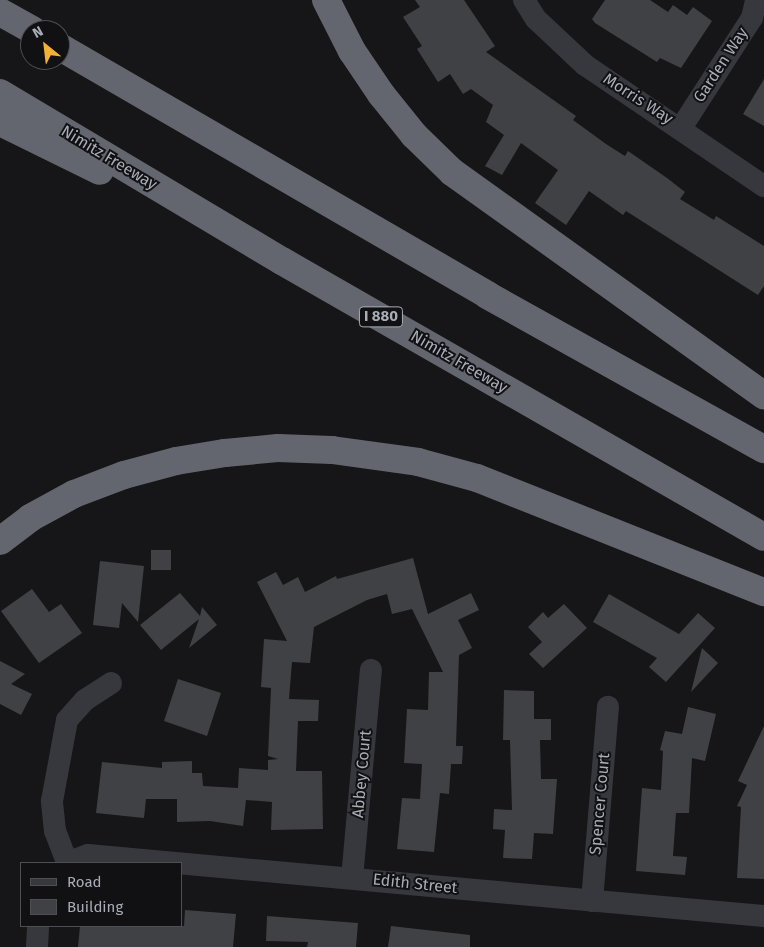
<!DOCTYPE html>
<style>
body{margin:0}
#map{position:relative;width:764px;height:947px;overflow:hidden;background:#161618;font-family:"Fira Sans",sans-serif}
div>[style]{position:absolute}
.building>*{inset:0;background:#404145}
.minor>*{height:22px;margin:-11px;padding:0 11px;transform-origin:11px;border-radius:11px;background:#37383d}
.motorway>*{height:28px;margin:-14px;padding:0 14px;transform-origin:14px;border-radius:14px;background:#63666e}
span{translate:-50% -50%;white-space:nowrap;text-align:center;line-height:1.15;-webkit-text-stroke:4px #111113;paint-order:stroke}
.shield-label span{padding:1px 4px;background:#111113;border:1px solid;border-radius:4px;-webkit-text-stroke-width:0}
.shield-label{font-size:15px;color:#a8adb8;font-weight:700}
.street-label{font-size:16px;color:#a8adb8}
.legend{position:absolute;left:20px;top:862px;width:162px;height:65px;box-sizing:border-box;background:#111113;border:1px solid #4d4f55;margin:0;padding:6px 9px;list-style:none;font-size:15px;color:#a8adb8}
.legend li{display:flex;align-items:center;gap:10px;height:25px}
.legend b{width:25px;border:1px solid #4d4f55}
.north{position:absolute;left:20px;top:20px;width:50px;height:50px;box-sizing:border-box;background:#111113;border:1px solid #4d4f55;border-radius:50%;rotate:331deg;font-size:14px;font-weight:700;line-height:20px;text-align:center;color:#a8adb8}
.north::after{content:'';display:block;margin:auto;width:18px;height:22px;background:#f2b134;clip-path:polygon(50% 0,100% 100%,50% 72%,0 100%)}
</style>
<div id="map">
<div class="building">
<div style="clip-path:polygon(415px 0,464px 0,495px 46px,486px 52px,576px 116px,573px 120px,606px 144px,625px 156px,628px 151px,667px 178px,685px 192px,680px 199px,714px 220px,716px 216px,764px 246px,764px 286px,758px 295px,626px 211px,623px 215px,589px 191px,566px 225px,535px 203px,558px 170px,521px 143px,502px 175px,485px 166px,504px 135px,486px 122px,493px 105px,471px 89px,463px 94px,450px 74px,438px 82px,417px 49px,422px 46px,403px 17px,420px 7px)"></div>
<div style="clip-path:polygon(605px 0,650px 0,668px 12px,673px 5px,687px 15px,693px 7px,712px 21px,681px 68px,660px 58px,657px 62px,595px 23px,592px 19px)"></div>
<div style="clip-path:polygon(764px 79px,764px 126px,743px 114px)"></div>
<div style="clip-path:polygon(151px 550px,171px 550px,171px 570px,151px 570px)"></div>
<div style="clip-path:polygon(413px 558px,428px 614px,471px 593px,479px 610px,458px 620px,472px 648px,459px 655px,456px 746px,463px 746px,462px 764px,451px 764px,449px 794px,440px 793px,434px 852px,397px 849px,402px 798px,420px 799px,422px 764px,404px 763px,407px 709px,428px 710px,429px 672px,443px 672px,412px 609px,392px 614px,387px 594px,367px 600px,314px 627px,310px 663px,292px 662px,289px 699px,319px 700px,318px 721px,298px 721px,296px 771px,322px 771px,323px 829px,271px 830px,272px 802px,246px 800px,243px 826px,210px 821px,177px 822px,177px 799px,146px 799px,144px 818px,96px 813px,102px 762px,162px 768px,162px 762px,192px 761px,192px 773px,202px 773px,203px 786px,238px 788px,239px 768px,268px 770px,268px 760px,278px 759px,268px 756px,271px 688px,261px 687px,264px 639px,287px 641px,257px 582px,276px 572px,283px 585px,298px 577px,305px 592px,336px 576px,337px 579px)"></div>
<div style="clip-path:polygon(100px 561px,144px 566px,138px 622px,122px 603px,119px 628px,93px 625px)"></div>
<div style="clip-path:polygon(32px 589px,49px 612px,61px 604px,82px 633px,39px 663px,1px 611px)"></div>
<div style="clip-path:polygon(180px 593px,200px 616px,202px 607px,217px 625px,189px 648px,199px 619px,161px 650px,140px 625px)"></div>
<div style="clip-path:polygon(609px 594px,679px 634px,698px 613px,715px 628px,666px 682px,649px 667px,657px 658px,593px 622px)"></div>
<div style="clip-path:polygon(564px 604px,587px 628px,543px 668px,529px 654px,542px 642px,528px 627px,543px 612px,548px 618px)"></div>
<div style="clip-path:polygon(702px 648px,718px 663px,691px 692px)"></div>
<div style="clip-path:polygon(0 661px,25px 674px,11px 684px,32px 694px,21px 715px,0 704px)"></div>
<div style="clip-path:polygon(178px 679px,221px 693px,207px 736px,164px 721px)"></div>
<div style="clip-path:polygon(504px 690px,534px 691px,534px 719px,551px 719px,551px 740px,540px 740px,541px 779px,557px 779px,553px 834px,534px 833px,532px 859px,503px 858px,505px 830px,493px 829px,494px 809px,512px 810px,510px 740px,503px 740px)"></div>
<div style="clip-path:polygon(688px 707px,716px 714px,705px 761px,692px 758px,689px 813px,676px 813px,673px 856px,687px 857px,685px 875px,636px 871px,642px 788px,661px 790px,663px 751px,660px 750px,665px 731px,682px 734px)"></div>
<div style="clip-path:polygon(764px 726px,764px 879px,737px 878px,741px 807px,737px 806px,747px 785px,738px 781px)"></div>
<div style="clip-path:polygon(185px 910px,236px 914px,233px 947px,78px 947px,80px 926px,184px 926px)"></div>
<div style="clip-path:polygon(267px 916px,358px 923px,356px 947px,307px 947px,308px 942px,266px 941px)"></div>
<div style="clip-path:polygon(391px 926px,470px 935px,470px 947px,388px 947px)"></div>
</div>
<div class="minor">
<div style="left:524px;top:0;width:22px;rotate:58deg"></div>
<div style="left:536px;top:19px;width:67px;rotate:43.2deg"></div>
<div style="left:585px;top:65px;width:216px;rotate:34.1deg"></div>
<div style="left:681px;top:128px;width:131px;rotate:-57.2deg"></div>
<div style="left:752px;top:18px;width:18px;rotate:-77deg"></div>
<div style="left:67px;top:862px;width:33px;rotate:-111deg"></div>
<div style="left:55px;top:831px;width:30px;rotate:-96deg"></div>
<div style="left:52px;top:801px;width:82px;rotate:-79.5deg"></div>
<div style="left:67px;top:720px;width:27px;rotate:-48deg"></div>
<div style="left:85px;top:700px;width:31px;rotate:-33deg"></div>
<div style="left:66px;top:863px;width:23px;rotate:-20deg"></div>
<div style="left:88px;top:855px;width:679px;rotate:5.16deg"></div>
<div style="left:352px;top:878px;width:209px;rotate:-84.8deg"></div>
<div style="left:592px;top:901px;width:195px;rotate:-85.3deg"></div>
<div style="left:37px;top:947px;width:21px;rotate:-87deg"></div>
</div>
<div class="motorway">
<div style="left:326px;top:0;width:57px;rotate:63deg"></div>
<div style="left:352px;top:51px;width:52px;rotate:56deg"></div>
<div style="left:381px;top:94px;width:53px;rotate:51.2deg"></div>
<div style="left:414px;top:135px;width:53px;rotate:44.2deg"></div>
<div style="left:452px;top:172px;width:384px;rotate:35.6deg"></div>
<div style="left:0;top:12px;width:37px;rotate:29deg"></div>
<div style="left:60px;top:47px;width:494px;rotate:30.1deg"></div>
<div style="left:487px;top:295px;width:317px;rotate:29.1deg"></div>
<div style="left:0;top:93px;width:328px;rotate:30.8deg"></div>
<div style="left:282px;top:261px;width:555px;rotate:29.8deg"></div>
<div style="left:0;top:122px;width:111px;rotate:26.1deg"></div>
<div style="left:0;top:541px;width:38px;rotate:-37deg"></div>
<div style="left:30px;top:518px;width:50px;rotate:-28.6deg"></div>
<div style="left:74px;top:494px;width:53px;rotate:-20.8deg"></div>
<div style="left:124px;top:475px;width:54px;rotate:-15.1deg"></div>
<div style="left:176px;top:461px;width:50px;rotate:-9.3deg"></div>
<div style="left:225px;top:453px;width:53px;rotate:-5.4deg"></div>
<div style="left:278px;top:448px;width:54px;rotate:2.1deg"></div>
<div style="left:332px;top:450px;width:87px;rotate:7.9deg"></div>
<div style="left:418px;top:462px;width:61px;rotate:15.2deg"></div>
<div style="left:477px;top:478px;width:309px;rotate:21.7deg"></div>
</div>
<div class="shield-label">
<span style="left:381px;top:317px">I 880</span>
</div>
<div class="street-label">
<span style="left:721px;top:65px;rotate:-57deg">Garden Way</span>
<span style="left:638px;top:99px;rotate:33deg">Morris Way</span>
<span style="left:109px;top:158px;rotate:31deg">Nimitz Freeway</span>
<span style="left:459px;top:362px;rotate:30deg">Nimitz Freeway</span>
<span style="left:362px;top:774px;rotate:-85deg">Abbey Court</span>
<span style="left:600px;top:804px;rotate:-85deg">Spencer Court</span>
<span style="left:415px;top:884px;rotate:6deg">Edith Street</span>
</div>
<ul class="legend">
<li><b style="height:6px;background:#37383d"></b>Road</li>
<li><b style="height:14px;background:#404145"></b>Building</li>
</ul>
<div class="north">N</div>
</div>
